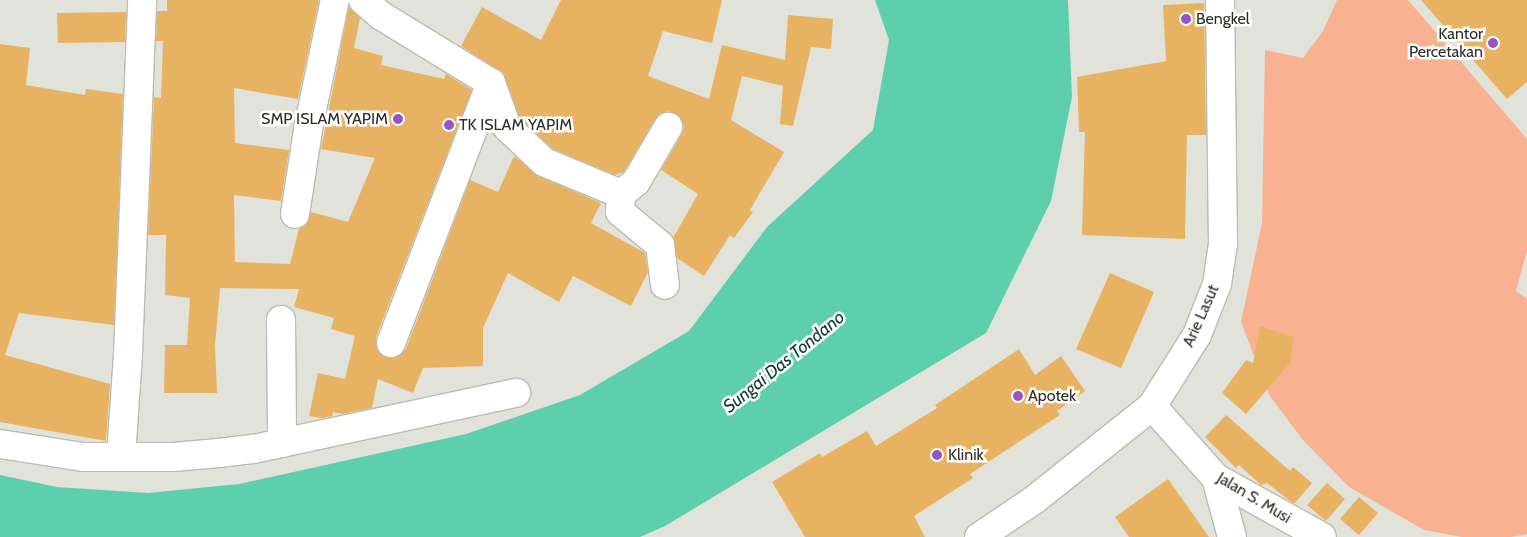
<!DOCTYPE html>
<style>
body{margin:0}
#map{position:relative;width:1527px;height:537px;overflow:hidden;background:#e1e2d9;font-family:Cabin,sans-serif}
div>[style]{position:absolute}
.green>*{inset:0;background:#f8b291}
.water>*{inset:0;background:#5dcfad}
.building>*{inset:0;background:#e7b362}
.roads{filter:drop-shadow(1px 0 #bbbbb2) drop-shadow(-1px 0 #bbbbb2) drop-shadow(0 1px #bbbbb2) drop-shadow(0 -1px #bbbbb2)}
.street>*{height:28px;margin:-14px;padding:0 14px;transform-origin:14px;border-radius:14px;background:#fff}
.secondary>*{height:28px;margin:-14px;padding:0 14px;transform-origin:14px;border-radius:14px;background:#fff}
.dots>*{width:14px;height:14px;translate:-50% -50%;box-sizing:border-box;border:2px solid #fffffe;border-radius:50%}
span{translate:-50% -50%;white-space:nowrap;text-align:center;line-height:1.15;-webkit-text-stroke:5px #fffffe;paint-order:stroke}
.poi-label{font-size:16px;color:#2d2d2a}
.left{translate:0 -50%;text-align:left}
.right{translate:-100% -50%;text-align:right}
.street-label{font-size:16px;color:#2d2d2a}
.water-label{font-size:18px;color:#073c2f;font-style:italic}
</style>
<div id="map">
<div class="green">
<div style="clip-path:polygon(1337px 0,1408px 0,1527px 139px,1527px 251px,1516px 291px,1527px 299px,1527px 534px,1511px 537px,1462px 537px,1424px 530px,1349px 487px,1303px 440px,1269px 395px,1241px 322px,1262px 223px,1265px 50px,1303px 58px,1323px 31px)"></div>
</div>
<div class="water">
<div style="clip-path:polygon(875px 0,1068px 0,1072px 97px,1051px 201px,986px 333px,665px 526px,640px 537px,0 537px,0 475px,57px 487px,148px 493px,239px 484px,466px 434px,580px 395px,689px 331px,767px 227px,873px 130px,889px 40px)"></div>
</div>
<div class="building">
<div style="clip-path:polygon(167px 0,319px 0,298px 99px,234px 88px,235px 143px,289px 150px,281px 201px,234px 195px,235px 262px,290px 264px,299px 229px,307px 223px,311px 212px,348px 222px,375px 158px,321px 149px,349px 7px,360px 18px,354px 48px,383px 56px,381px 65px,444px 79px,446px 74px,472px 90px,376px 337px,379px 353px,394px 358px,406px 349px,470px 180px,498px 192px,514px 156px,538px 176px,601px 203px,591px 223px,645px 253px,648px 272px,631px 306px,573px 276px,559px 302px,508px 273px,483px 328px,483px 366px,423px 368px,413px 393px,378px 379px,372px 408px,342px 414px,333px 412px,332px 416px,322px 418px,309px 416px,318px 373px,345px 379px,355px 336px,331px 329px,334px 318px,294px 307px,299px 289px,220px 288px,215px 345px,217px 393px,164px 393px,165px 345px,187px 345px,190px 298px,165px 295px,166px 235px,148px 235px,154px 97px,161px 98px,163px 41px,156px 41px,157px 11px,167px 11px)"></div>
<div style="clip-path:polygon(561px 0,722px 0,712px 43px,663px 31px,648px 76px,709px 99px,722px 45px,785px 60px,788px 15px,833px 19px,831px 49px,811px 47px,793px 126px,780px 124px,783px 86px,742px 76px,731px 120px,784px 152px,750px 210px,753px 212px,734px 238px,730px 235px,704px 276px,677px 258px,673px 238px,698px 194px,661px 170px,682px 134px,684px 127px,676px 114px,668px 111px,655px 119px,624px 172px,615px 175px,553px 149px,520px 118px,503px 73px,461px 46px,482px 7px,541px 40px)"></div>
<div style="clip-path:polygon(1421px 0,1527px 0,1527px 82px,1507px 99px)"></div>
<div style="clip-path:polygon(1204px 3px,1206px 135px,1187px 135px,1185px 239px,1082px 235px,1085px 132px,1079px 132px,1077px 77px,1166px 61px,1163px 5px)"></div>
<div style="clip-path:polygon(126px 12px,125px 42px,58px 43px,57px 13px)"></div>
<div style="clip-path:polygon(0 44px,30px 48px,26px 85px,85px 95px,86px 89px,123px 94px,114px 325px,19px 313px,5px 355px,110px 384px,106px 441px,0 422px)"></div>
<div style="clip-path:polygon(1110px 273px,1154px 292px,1121px 368px,1076px 349px)"></div>
<div style="clip-path:polygon(1260px 326px,1294px 337px,1290px 363px,1246px 414px,1222px 393px,1246px 360px,1253px 363px)"></div>
<div style="clip-path:polygon(1019px 349px,1035px 375px,1061px 356px,1085px 391px,1057px 411px,1060px 415px,970px 474px,973px 478px,914px 516px,925px 537px,805px 537px,772px 482px,820px 453px,822px 457px,867px 431px,876px 446px,937px 408px,935px 405px)"></div>
<div style="clip-path:polygon(1226px 415px,1290px 471px,1293px 467px,1312px 483px,1294px 504px,1267px 483px,1261px 485px,1239px 465px,1236px 468px,1205px 437px)"></div>
<div style="clip-path:polygon(1168px 479px,1209px 537px,1129px 537px,1115px 517px)"></div>
<div style="clip-path:polygon(1327px 483px,1345px 499px,1326px 521px,1307px 505px)"></div>
<div style="clip-path:polygon(1359px 497px,1378px 513px,1359px 535px,1340px 519px)"></div>
</div>
<div class="roads">
<div class="street">
<div style="left:363px;top:0;width:23px;rotate:41deg"></div>
<div style="left:380px;top:15px;width:130px;rotate:31.5deg"></div>
<div style="left:491px;top:83px;width:47px;rotate:70deg"></div>
<div style="left:507px;top:127px;width:51px;rotate:43.4deg"></div>
<div style="left:544px;top:162px;width:83px;rotate:22.6deg"></div>
<div style="left:621px;top:194px;width:19px;rotate:-39deg"></div>
<div style="left:636px;top:182px;width:64px;rotate:-59.8deg"></div>
<div style="left:621px;top:194px;width:18px;rotate:93deg"></div>
<div style="left:620px;top:212px;width:52px;rotate:39.5deg"></div>
<div style="left:660px;top:245px;width:40px;rotate:82.9deg"></div>
<div style="left:295px;top:214px;width:91px;rotate:-81.2deg"></div>
<div style="left:309px;top:124px;width:127px;rotate:-78.2deg"></div>
<div style="left:281px;top:320px;width:123px;rotate:89.5deg"></div>
<div style="left:391px;top:343px;width:279px;rotate:-69deg"></div>
<div style="left:1152px;top:406px;width:96px;rotate:48.4deg"></div>
<div style="left:1216px;top:478px;width:121px;rotate:29.1deg"></div>
<div style="left:0;top:444px;width:84px;rotate:8.9deg"></div>
<div style="left:83px;top:457px;width:90px"></div>
<div style="left:173px;top:457px;width:46px;rotate:-5deg"></div>
<div style="left:219px;top:453px;width:35px;rotate:-7deg"></div>
<div style="left:254px;top:449px;width:268px;rotate:-12.1deg"></div>
<div style="left:121px;top:457px;width:103px;rotate:-86.1deg"></div>
<div style="left:128px;top:354px;width:354px;rotate:-87.7deg"></div>
<div style="left:1216px;top:478px;width:61px;rotate:74.8deg"></div>
</div>
<div class="secondary">
<div style="left:979px;top:537px;width:66px;rotate:-33.9deg"></div>
<div style="left:1034px;top:500px;width:151px;rotate:-38.5deg"></div>
<div style="left:1152px;top:406px;width:84px;rotate:-57.6deg"></div>
<div style="left:1197px;top:335px;width:55px;rotate:-68.6deg"></div>
<div style="left:1217px;top:284px;width:40px;rotate:-81.5deg"></div>
<div style="left:1223px;top:244px;width:244px;rotate:-90.7deg"></div>
</div>
</div>
<div class="dots">
<div style="left:1186px;top:19px;background:#9b52c5"></div>
<div style="left:1493px;top:43px;background:#9b52c5"></div>
<div style="left:398px;top:119px;background:#9b52c5"></div>
<div style="left:449px;top:125px;background:#9b52c5"></div>
<div style="left:1018px;top:396px;background:#9b52c5"></div>
<div style="left:937px;top:455px;background:#9b52c5"></div>
</div>
<div class="poi-label">
<span class="left" style="left:1196px;top:19px">Bengkel</span>
<span class="right" style="left:1483px;top:43px">Kantor<br>Percetakan</span>
<span class="right" style="left:388px;top:119px">SMP ISLAM YAPIM</span>
<span class="left" style="left:459px;top:125px">TK ISLAM YAPIM</span>
<span class="left" style="left:1028px;top:396px">Apotek</span>
<span class="left" style="left:948px;top:455px">Klinik</span>
</div>
<div class="street-label">
<span style="left:1201px;top:316px;rotate:-66deg">Arie Lasut</span>
<span style="left:1254px;top:498px;rotate:31deg">Jalan S. Musi</span>
</div>
<div class="water-label">
<span style="left:784px;top:362px;rotate:-39deg">Sungai Das Tondano</span>
</div>
</div>
